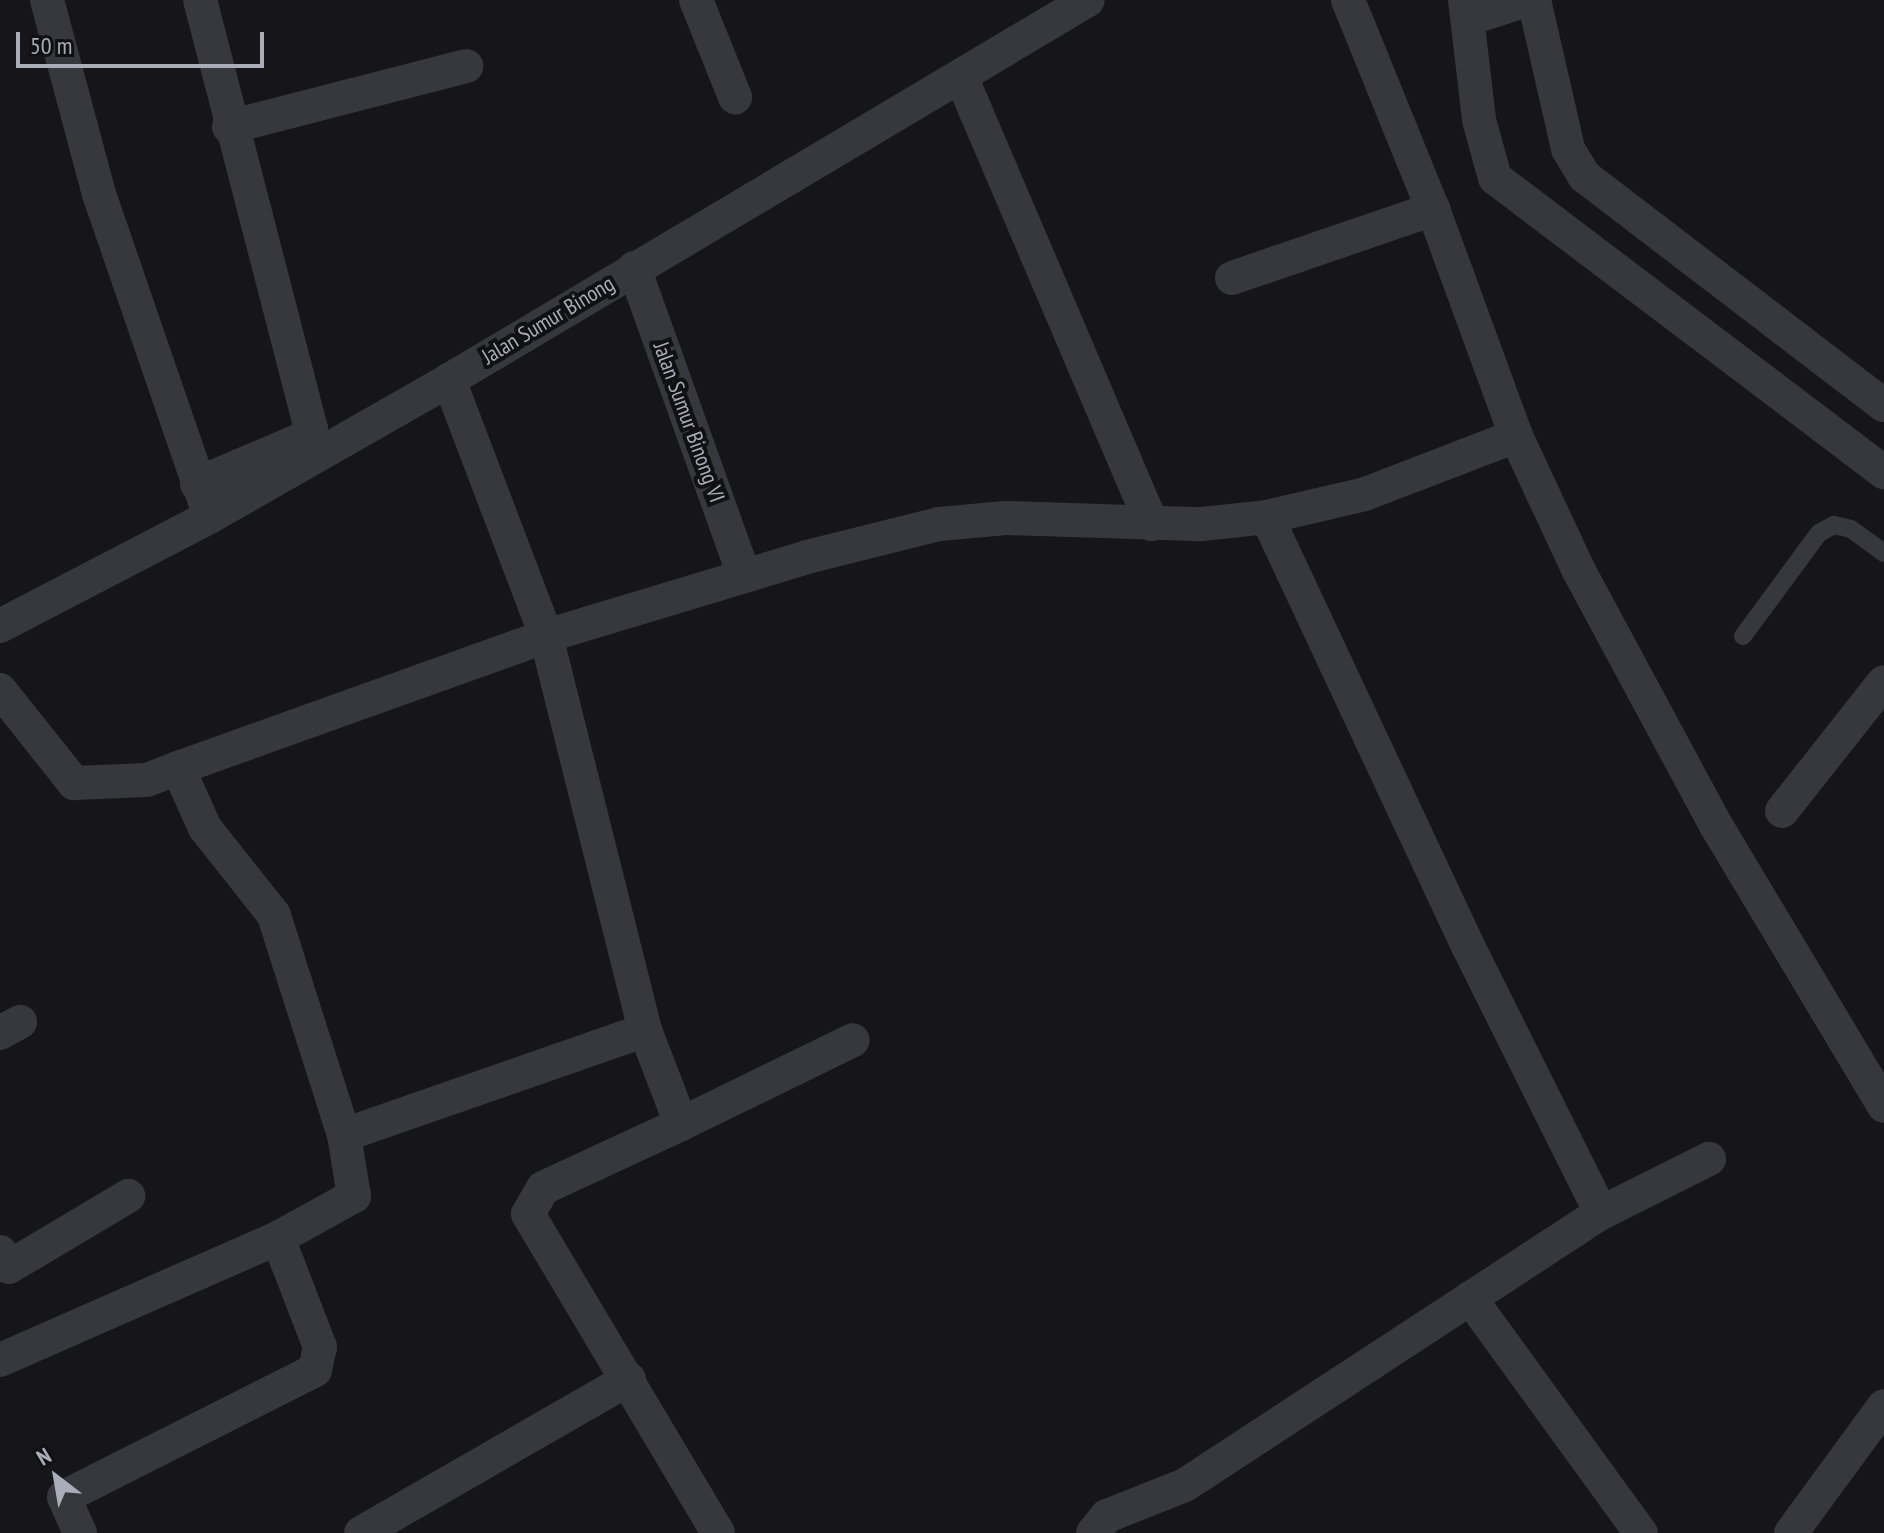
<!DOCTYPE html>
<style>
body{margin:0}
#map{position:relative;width:1884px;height:1533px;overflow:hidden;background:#161618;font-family:"PT Sans Narrow",sans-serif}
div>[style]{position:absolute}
.lane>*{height:18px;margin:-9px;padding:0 9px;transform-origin:9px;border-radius:9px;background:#37383d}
.street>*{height:34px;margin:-17px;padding:0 17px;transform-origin:17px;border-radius:17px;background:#37383d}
span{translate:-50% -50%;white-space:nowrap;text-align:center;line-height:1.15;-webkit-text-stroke:8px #111113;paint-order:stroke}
.street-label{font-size:22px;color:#a8adb8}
.north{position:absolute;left:16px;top:1437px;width:80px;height:80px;-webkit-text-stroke:6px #111113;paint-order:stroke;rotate:329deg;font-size:22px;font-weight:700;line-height:32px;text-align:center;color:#a8adb8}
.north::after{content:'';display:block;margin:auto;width:28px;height:36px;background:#a8adb8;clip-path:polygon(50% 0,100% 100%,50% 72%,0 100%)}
.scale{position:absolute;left:16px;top:32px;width:248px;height:36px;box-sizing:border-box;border:4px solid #a8adb8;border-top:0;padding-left:10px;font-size:24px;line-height:28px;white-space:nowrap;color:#a8adb8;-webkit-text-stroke:6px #111113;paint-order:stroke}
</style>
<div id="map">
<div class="lane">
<div style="left:1743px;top:636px;width:128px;rotate:-53.6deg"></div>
<div style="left:1819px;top:533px;width:17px;rotate:-28deg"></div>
<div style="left:1834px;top:525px;width:17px;rotate:13deg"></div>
<div style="left:1851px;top:529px;width:41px;rotate:36deg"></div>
</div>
<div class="street">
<div style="left:47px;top:0;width:201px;rotate:75deg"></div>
<div style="left:99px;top:194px;width:329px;rotate:71deg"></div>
<div style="left:696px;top:0;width:105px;rotate:68.1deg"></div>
<div style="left:1348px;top:0;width:226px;rotate:67.9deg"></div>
<div style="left:1433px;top:209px;width:242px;rotate:69.9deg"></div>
<div style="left:1516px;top:436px;width:149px;rotate:65deg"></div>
<div style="left:1579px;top:571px;width:291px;rotate:61.7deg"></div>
<div style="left:1717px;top:827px;width:325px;rotate:59.1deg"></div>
<div style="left:1465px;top:0;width:121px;rotate:83.3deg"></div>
<div style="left:1479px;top:120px;width:60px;rotate:74.6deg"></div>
<div style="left:1495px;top:178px;width:488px;rotate:37.1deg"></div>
<div style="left:1534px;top:0;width:153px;rotate:77.1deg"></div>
<div style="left:1568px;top:149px;width:31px;rotate:59deg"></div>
<div style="left:1584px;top:176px;width:377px;rotate:37.4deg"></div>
<div style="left:1471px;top:18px;width:58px;rotate:-18.1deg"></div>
<div style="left:962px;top:79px;width:484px;rotate:66.9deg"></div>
<div style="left:229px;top:127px;width:245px;rotate:-14.4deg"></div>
<div style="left:634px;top:268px;width:327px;rotate:70.3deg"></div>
<div style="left:1232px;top:278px;width:213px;rotate:-18.9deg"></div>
<div style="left:449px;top:380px;width:274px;rotate:69.2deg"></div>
<div style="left:546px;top:636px;width:406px;rotate:75.9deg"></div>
<div style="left:645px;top:1030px;width:101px;rotate:69deg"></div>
<div style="left:681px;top:1124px;width:152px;rotate:155.1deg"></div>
<div style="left:543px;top:1188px;width:30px;rotate:120deg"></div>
<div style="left:528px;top:1214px;width:371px;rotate:59.2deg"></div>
<div style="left:197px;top:484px;width:120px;rotate:-23.1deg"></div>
<div style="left:307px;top:437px;width:9px;rotate:-63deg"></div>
<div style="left:311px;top:429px;width:443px;rotate:-104.5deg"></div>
<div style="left:1267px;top:517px;width:474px;rotate:64.9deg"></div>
<div style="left:1468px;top:946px;width:298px;rotate:63.5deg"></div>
<div style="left:0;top:626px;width:238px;rotate:-27.5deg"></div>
<div style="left:211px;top:516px;width:274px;rotate:-29.7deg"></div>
<div style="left:449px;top:380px;width:743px;rotate:-30.74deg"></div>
<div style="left:0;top:690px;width:119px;rotate:51.5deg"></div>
<div style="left:74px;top:783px;width:73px;rotate:-2.4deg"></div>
<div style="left:147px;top:780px;width:33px;rotate:-21deg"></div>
<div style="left:1782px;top:811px;width:164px;rotate:-51.7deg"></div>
<div style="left:0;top:1033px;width:23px;rotate:-29deg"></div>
<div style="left:681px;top:1124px;width:191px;rotate:-26deg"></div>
<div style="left:344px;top:1135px;width:319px;rotate:-19.2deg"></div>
<div style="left:0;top:1252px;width:17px;rotate:59deg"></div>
<div style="left:9px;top:1267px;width:139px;rotate:-30.8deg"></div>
<div style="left:1470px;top:1298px;width:291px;rotate:54deg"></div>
<div style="left:0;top:1360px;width:304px;rotate:-23.7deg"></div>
<div style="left:278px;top:1238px;width:87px;rotate:-28.9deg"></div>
<div style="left:354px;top:1196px;width:62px;rotate:-99.3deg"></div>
<div style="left:344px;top:1135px;width:231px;rotate:-107.7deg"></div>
<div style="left:274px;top:915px;width:111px;rotate:-128.4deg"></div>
<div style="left:205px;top:828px;width:66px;rotate:-114.2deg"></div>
<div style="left:178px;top:768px;width:391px;rotate:-19.7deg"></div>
<div style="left:546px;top:636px;width:273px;rotate:-16.8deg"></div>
<div style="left:807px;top:557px;width:136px;rotate:-14deg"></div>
<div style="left:939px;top:524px;width:67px;rotate:-5.1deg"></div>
<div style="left:1006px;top:518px;width:196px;rotate:1.8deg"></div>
<div style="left:1202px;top:524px;width:65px;rotate:-6.1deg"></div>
<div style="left:1267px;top:517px;width:101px;rotate:-13.2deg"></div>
<div style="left:1365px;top:494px;width:162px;rotate:-21deg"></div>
<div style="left:80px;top:1533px;width:39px;rotate:-114deg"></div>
<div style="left:64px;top:1497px;width:281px;rotate:-26.8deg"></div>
<div style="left:315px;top:1370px;width:24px;rotate:-78deg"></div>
<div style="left:320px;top:1347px;width:117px;rotate:-111.1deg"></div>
<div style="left:361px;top:1533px;width:309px;rotate:-29.9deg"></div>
<div style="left:1093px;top:1533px;width:22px;rotate:-51deg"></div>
<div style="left:1107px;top:1516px;width:84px;rotate:-21.7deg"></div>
<div style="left:1185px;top:1485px;width:497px;rotate:-33.2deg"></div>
<div style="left:1601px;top:1213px;width:121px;rotate:-26.6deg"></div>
<div style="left:1791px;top:1533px;width:157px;rotate:-53.8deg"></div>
</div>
<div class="street-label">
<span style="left:548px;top:320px;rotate:-31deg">Jalan Sumur Binong</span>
<span style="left:689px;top:422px;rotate:70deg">Jalan Sumur Binong VI</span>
</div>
<div class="north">N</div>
<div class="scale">50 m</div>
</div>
